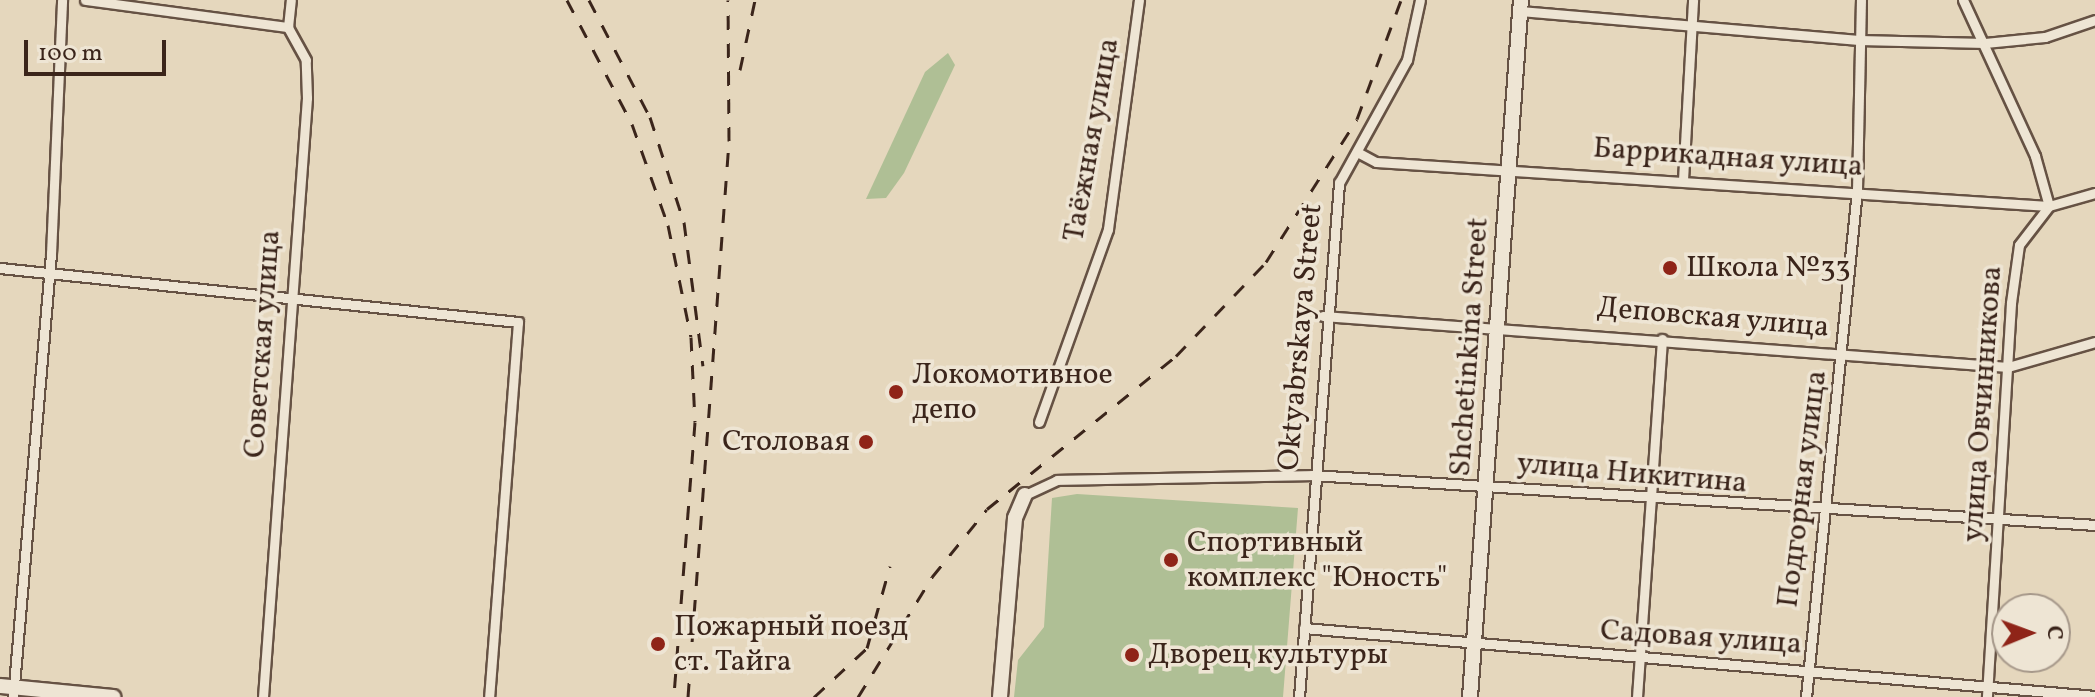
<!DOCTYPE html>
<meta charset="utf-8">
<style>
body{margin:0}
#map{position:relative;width:2095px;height:697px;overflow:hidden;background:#e5d7bd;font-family:Vollkorn,serif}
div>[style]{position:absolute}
.green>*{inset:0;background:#afbf95}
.roads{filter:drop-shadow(2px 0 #665244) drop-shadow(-2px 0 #665244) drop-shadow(0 2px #665244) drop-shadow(0 -2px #665244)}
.street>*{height:9px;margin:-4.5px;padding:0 4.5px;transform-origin:4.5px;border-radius:4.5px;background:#eee5d4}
.secondary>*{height:14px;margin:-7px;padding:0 7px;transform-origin:7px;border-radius:7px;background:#eee5d4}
.rail>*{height:3px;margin-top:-1.5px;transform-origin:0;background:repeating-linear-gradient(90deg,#3b251b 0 14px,transparent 0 28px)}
.dots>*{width:22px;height:22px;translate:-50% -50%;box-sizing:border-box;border:4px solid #eee5d4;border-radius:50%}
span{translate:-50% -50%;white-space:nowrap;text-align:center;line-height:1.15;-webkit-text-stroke:7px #eee5d4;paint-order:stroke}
.street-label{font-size:30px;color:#3b251b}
.poi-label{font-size:30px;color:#3b251b}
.left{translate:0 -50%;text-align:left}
.right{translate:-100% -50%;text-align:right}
.north{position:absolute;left:1991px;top:593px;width:80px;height:80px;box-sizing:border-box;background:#eee5d4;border:2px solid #a6988a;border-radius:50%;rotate:89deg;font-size:22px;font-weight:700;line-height:32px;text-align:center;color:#3b251b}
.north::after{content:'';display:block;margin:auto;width:28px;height:36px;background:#8f2418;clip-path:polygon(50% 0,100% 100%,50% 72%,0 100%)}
.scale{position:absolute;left:24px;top:40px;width:142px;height:36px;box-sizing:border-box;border:4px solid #3b251b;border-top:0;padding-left:10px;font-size:24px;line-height:28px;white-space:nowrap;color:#3b251b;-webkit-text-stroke:6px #eee5d4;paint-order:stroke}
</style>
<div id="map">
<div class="green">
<div style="clip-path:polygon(948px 53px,955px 65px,904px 173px,886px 198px,866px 199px,925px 72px)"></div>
<div style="clip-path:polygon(1077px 494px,1298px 508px,1283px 697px,1014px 697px,1018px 660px,1044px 627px,1052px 498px)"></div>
</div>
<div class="roads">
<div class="street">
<div style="left:85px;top:0;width:205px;rotate:7.6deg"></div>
<div style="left:1963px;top:0;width:172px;rotate:65.2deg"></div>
<div style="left:2035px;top:156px;width:52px;rotate:74.4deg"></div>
<div style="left:2049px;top:206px;width:49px;rotate:127.6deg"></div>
<div style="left:2019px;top:245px;width:59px;rotate:97.9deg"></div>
<div style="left:2011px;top:303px;width:395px;rotate:93.5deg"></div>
<div style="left:1520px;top:11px;width:340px;rotate:4.9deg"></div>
<div style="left:1859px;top:40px;width:126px;rotate:1.4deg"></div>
<div style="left:1985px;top:43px;width:60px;rotate:-5.7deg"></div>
<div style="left:2045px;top:37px;width:53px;rotate:-18.8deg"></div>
<div style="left:1357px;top:152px;width:21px;rotate:28deg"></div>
<div style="left:1376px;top:162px;width:674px;rotate:3.74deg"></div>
<div style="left:2049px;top:206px;width:48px;rotate:-15.8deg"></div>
<div style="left:1683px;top:180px;width:180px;rotate:-86.8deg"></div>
<div style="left:0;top:268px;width:521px;rotate:5.95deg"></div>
<div style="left:518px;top:322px;width:376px;rotate:94.4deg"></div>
<div style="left:1323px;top:316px;width:687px;rotate:4.26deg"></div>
<div style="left:2008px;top:367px;width:91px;rotate:-16deg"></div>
<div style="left:1039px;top:422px;width:205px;rotate:-70.3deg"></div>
<div style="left:1108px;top:229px;width:231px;rotate:-82.3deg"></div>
<div style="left:1025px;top:495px;width:35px;rotate:-25deg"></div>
<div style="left:1057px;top:480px;width:255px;rotate:-1.1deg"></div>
<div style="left:1312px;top:475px;width:785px;rotate:3.65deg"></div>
<div style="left:1304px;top:628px;width:794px;rotate:4.91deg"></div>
<div style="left:13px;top:697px;width:445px;rotate:-85.1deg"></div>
<div style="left:51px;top:254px;width:254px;rotate:-87.5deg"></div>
<div style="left:263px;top:697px;width:601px;rotate:-85.8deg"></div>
<div style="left:307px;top:98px;width:38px;rotate:-92deg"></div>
<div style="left:306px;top:60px;width:38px;rotate:-119deg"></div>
<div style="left:288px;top:27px;width:27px;rotate:-84deg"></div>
<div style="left:1299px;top:697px;width:516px;rotate:-85.55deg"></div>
<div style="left:1339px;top:183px;width:141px;rotate:-61.1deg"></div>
<div style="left:1407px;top:60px;width:61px;rotate:-77.8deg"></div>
<div style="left:1637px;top:697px;width:359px;rotate:-86deg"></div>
<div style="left:1806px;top:697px;width:510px;rotate:-84.26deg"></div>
<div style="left:1857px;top:190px;width:190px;rotate:-88.8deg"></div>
</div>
<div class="secondary">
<div style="left:0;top:686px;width:114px;rotate:5.6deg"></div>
<div style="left:1000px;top:697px;width:180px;rotate:-85.2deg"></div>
<div style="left:1015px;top:518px;width:25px;rotate:-67deg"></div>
<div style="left:1470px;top:697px;width:699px;rotate:-85.82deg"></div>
</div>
</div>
<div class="rail">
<div style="left:567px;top:0;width:140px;rotate:62.3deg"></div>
<div style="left:632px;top:124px;width:107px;rotate:70.4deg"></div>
<div style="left:668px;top:225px;width:114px;rotate:78.4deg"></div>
<div style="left:691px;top:337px;width:85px;rotate:87.3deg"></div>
<div style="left:695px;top:422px;width:276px;rotate:94.4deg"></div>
<div style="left:589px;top:0;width:132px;rotate:62.5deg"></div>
<div style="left:650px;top:117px;width:110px;rotate:72.1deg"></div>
<div style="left:684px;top:222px;width:145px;rotate:82.5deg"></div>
<div style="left:740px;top:70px;width:72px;rotate:-77.9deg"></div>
<div style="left:688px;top:697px;width:558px;rotate:-85.78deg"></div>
<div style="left:729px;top:141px;width:141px;rotate:-90.4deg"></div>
<div style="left:814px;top:697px;width:72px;rotate:-42.8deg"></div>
<div style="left:867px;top:648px;width:85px;rotate:-74.3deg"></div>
<div style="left:858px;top:697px;width:141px;rotate:-58.3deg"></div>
<div style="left:932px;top:577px;width:87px;rotate:-51deg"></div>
<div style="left:987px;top:509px;width:243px;rotate:-39deg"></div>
<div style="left:1176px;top:356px;width:130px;rotate:-46.2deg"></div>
<div style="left:1266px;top:262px;width:169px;rotate:-57.5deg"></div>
<div style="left:1357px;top:119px;width:127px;rotate:-69.7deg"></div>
</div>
<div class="dots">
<div style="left:1670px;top:268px;background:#8f2418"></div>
<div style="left:896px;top:392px;background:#8f2418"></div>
<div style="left:866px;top:442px;background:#8f2418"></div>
<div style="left:1171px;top:560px;background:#8f2418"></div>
<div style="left:658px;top:644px;background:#8f2418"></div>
<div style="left:1132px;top:655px;background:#8f2418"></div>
</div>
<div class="street-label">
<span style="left:1092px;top:140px;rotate:-80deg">Таёжная улица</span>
<span style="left:1728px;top:158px;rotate:4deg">Баррикадная улица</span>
<span style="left:1713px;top:318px;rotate:5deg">Деповская улица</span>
<span style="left:1301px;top:337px;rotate:-85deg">Oktyabrskaya Street</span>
<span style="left:263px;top:344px;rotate:-86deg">Советская улица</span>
<span style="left:1470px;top:347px;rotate:-86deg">Shchetinkina Street</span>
<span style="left:1983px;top:404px;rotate:-86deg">улица Овчинникова</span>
<span style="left:1632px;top:474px;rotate:5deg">улица Никитина</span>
<span style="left:1803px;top:489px;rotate:-83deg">Подгорная улица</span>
<span style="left:1701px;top:638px;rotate:4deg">Садовая улица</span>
</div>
<div class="poi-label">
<span class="left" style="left:1686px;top:268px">Школа №33</span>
<span class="left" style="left:912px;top:392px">Локомотивное<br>депо</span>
<span class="right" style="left:850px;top:442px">Столовая</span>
<span class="left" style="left:1187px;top:560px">Спортивный<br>комплекс "Юность"</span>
<span class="left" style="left:674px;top:644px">Пожарный поезд<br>ст. Тайга</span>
<span class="left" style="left:1148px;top:655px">Дворец культуры</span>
</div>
<div class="north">С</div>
<div class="scale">100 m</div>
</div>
